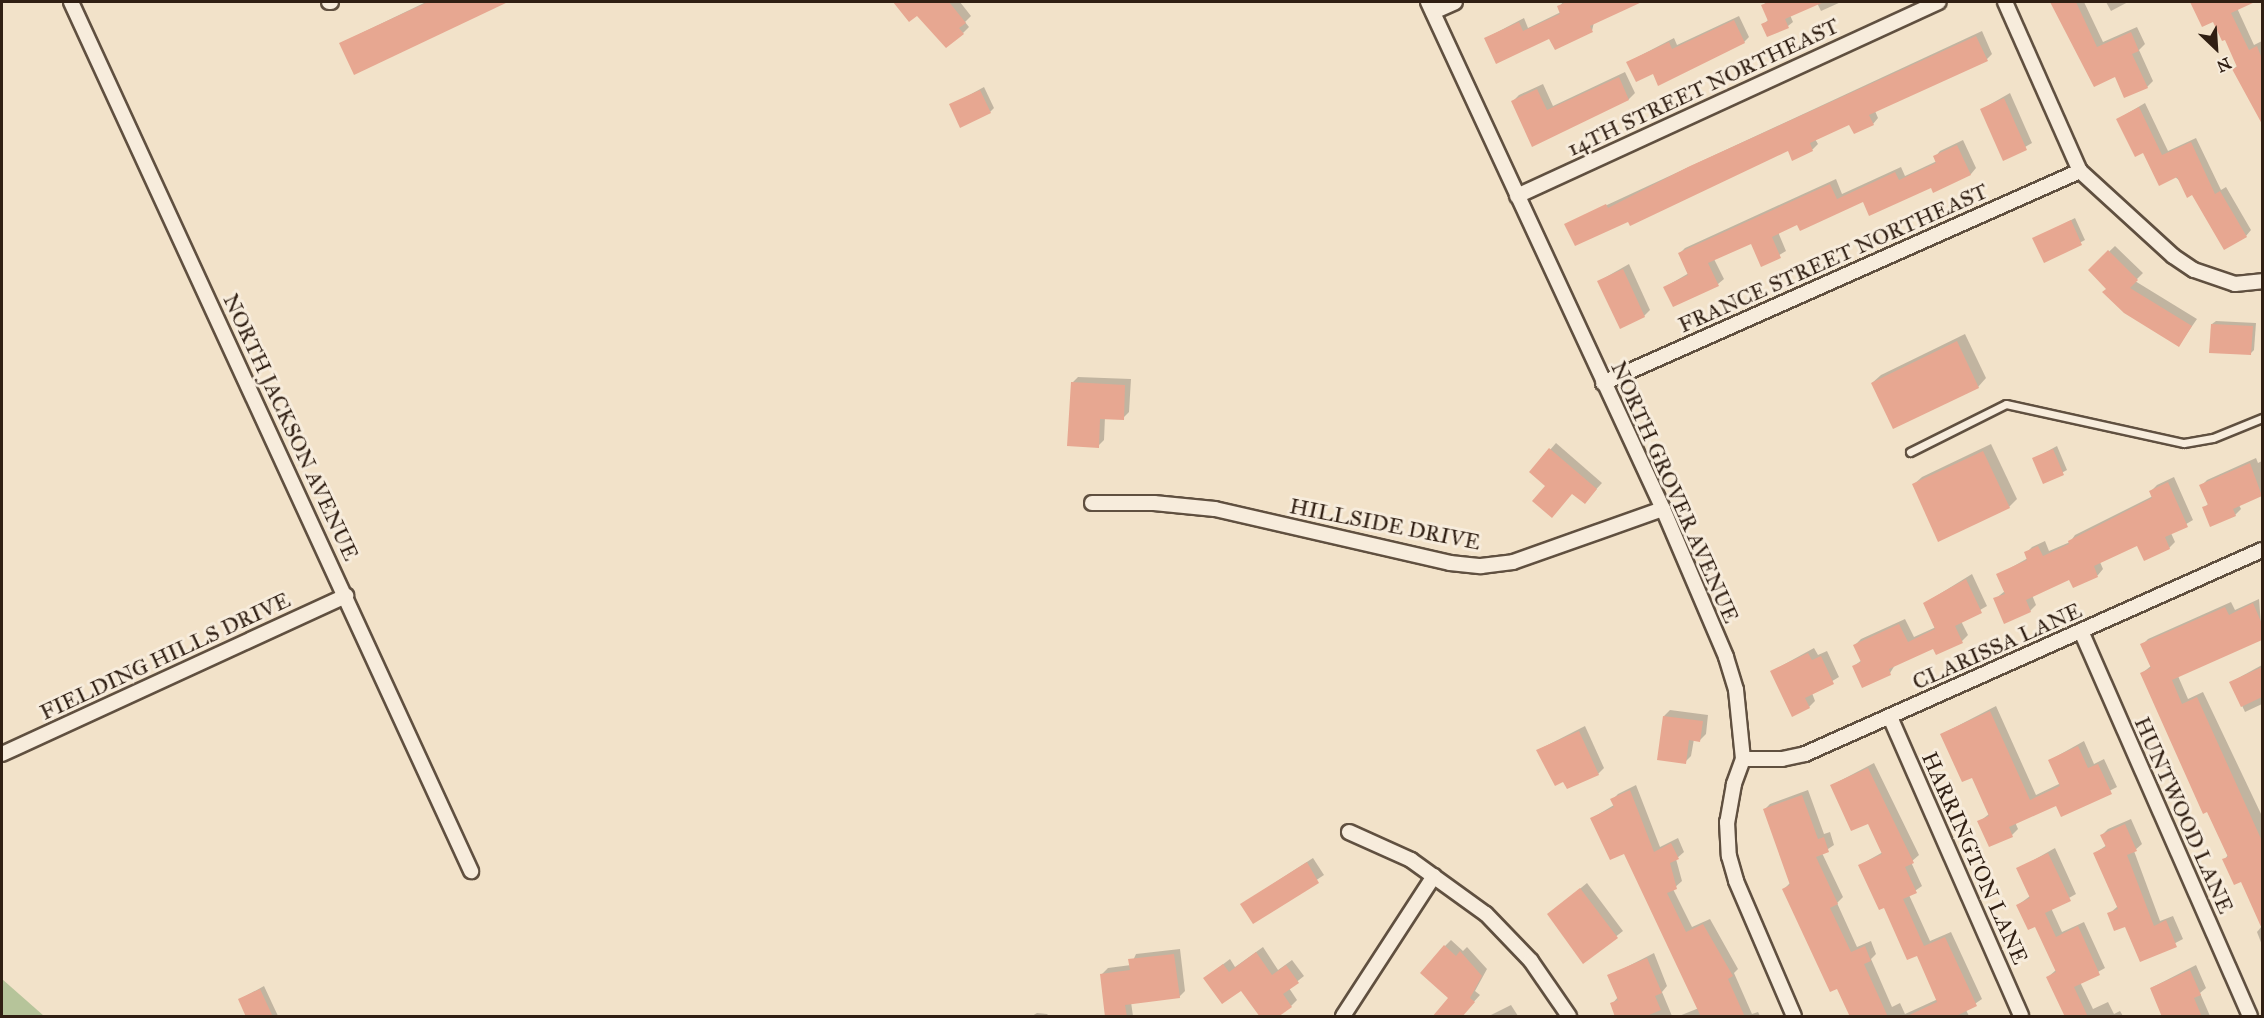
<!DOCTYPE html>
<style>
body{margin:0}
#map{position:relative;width:2264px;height:1018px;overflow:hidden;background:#f2e2c9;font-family:"IM FELL Great Primer",serif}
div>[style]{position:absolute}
.green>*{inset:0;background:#b6c49a}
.shadow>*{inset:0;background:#0003}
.building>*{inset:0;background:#e7a791}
.roads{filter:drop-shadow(2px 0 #605040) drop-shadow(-2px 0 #605040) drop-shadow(0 2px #605040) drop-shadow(0 -2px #605040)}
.service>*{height:7px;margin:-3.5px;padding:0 3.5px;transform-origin:3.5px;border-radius:3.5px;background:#f7ecdc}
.minor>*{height:14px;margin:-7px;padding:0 7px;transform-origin:7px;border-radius:7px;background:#f7ecdc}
span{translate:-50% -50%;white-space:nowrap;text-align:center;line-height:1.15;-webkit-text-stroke:6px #f7ecdc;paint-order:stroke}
.street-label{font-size:22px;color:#301f13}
.frame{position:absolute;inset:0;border:3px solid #301f13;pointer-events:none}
.north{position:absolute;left:2186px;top:18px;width:60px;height:60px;-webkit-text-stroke:4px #f7ecdc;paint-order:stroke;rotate:155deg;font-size:16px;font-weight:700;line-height:24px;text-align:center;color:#301f13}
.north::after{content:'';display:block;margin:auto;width:21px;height:27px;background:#301f13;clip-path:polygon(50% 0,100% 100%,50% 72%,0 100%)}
</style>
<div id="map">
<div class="green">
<div style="clip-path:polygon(2px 979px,44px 1016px,2px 1016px)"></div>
</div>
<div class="shadow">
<div style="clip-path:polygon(426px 2px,505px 2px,355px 73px,341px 43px)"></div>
<div style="clip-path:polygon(899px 2px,960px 2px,971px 16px,965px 22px,969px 27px,963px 33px,917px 14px)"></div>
<div style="clip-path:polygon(1563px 2px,1639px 2px,1594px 22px,1592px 31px,1486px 38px,1524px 18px,1528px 28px,1561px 12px,1559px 7px)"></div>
<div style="clip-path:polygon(1767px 2px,1841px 2px,1821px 11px,1817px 3px,1790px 15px,1793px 22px,1788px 26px,1763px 25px,1768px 20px,1763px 5px)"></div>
<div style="clip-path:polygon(2052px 2px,2084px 2px,2103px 42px,2137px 27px,2145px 44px,2139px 50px,2153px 81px,2147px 87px,2116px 75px,2095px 85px)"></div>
<div style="clip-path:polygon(2106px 2px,2128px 2px,2111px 11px)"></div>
<div style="clip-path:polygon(2194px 2px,2245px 2px,2237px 8px,2254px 45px,2262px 41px,2262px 120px,2234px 69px,2238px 65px,2226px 38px,2214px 20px)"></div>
<div style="clip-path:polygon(1739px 16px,1749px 37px,1744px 42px,1654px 72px,1628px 62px,1674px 38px,1677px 45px)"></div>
<div style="clip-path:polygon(1982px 31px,1992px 54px,1987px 59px,1875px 111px,1878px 118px,1873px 124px,1850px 123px,1815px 139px,1818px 144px,1813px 149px,1793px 159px,1788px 149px,1628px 220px,1566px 224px)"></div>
<div style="clip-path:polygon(1625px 72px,1635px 93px,1629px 99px,1533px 145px,1513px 101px,1519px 95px,1543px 84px,1553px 106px)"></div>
<div style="clip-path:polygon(984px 87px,994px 108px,990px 112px,951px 105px)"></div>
<div style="clip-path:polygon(2010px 93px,2032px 143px,2004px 159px,1982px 109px)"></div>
<div style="clip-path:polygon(2145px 103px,2168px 151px,2196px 138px,2221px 190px,2226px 187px,2251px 230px,2246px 236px,2144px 151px,2118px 119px)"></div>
<div style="clip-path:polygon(1963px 140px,1976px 168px,1971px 174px,1934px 191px,1931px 186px,1863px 200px,1798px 223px,1778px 232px,1786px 251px,1762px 265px,1751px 242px,1714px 259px,1724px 279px,1718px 284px,1665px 287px,1689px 273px,1680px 253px,1685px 248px,1836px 179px,1842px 194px,1901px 167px,1905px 176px,1937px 161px,1935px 157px,1940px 151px)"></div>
<div style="clip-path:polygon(2075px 218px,2085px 240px,2044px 261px,2034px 239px)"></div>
<div style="clip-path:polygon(2115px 246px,2143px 273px,2135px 281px,2197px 319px,2179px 345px,2090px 270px)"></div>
<div style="clip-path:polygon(1629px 264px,1650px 310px,1644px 316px,1599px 281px)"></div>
<div style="clip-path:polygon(2216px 321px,2256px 323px,2254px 350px,2250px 354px,2212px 324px)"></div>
<div style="clip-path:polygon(1965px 334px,1986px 378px,1978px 387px,1872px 383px,1881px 375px)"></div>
<div style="clip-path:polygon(1078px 377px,1131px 379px,1129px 412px,1123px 418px,1105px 417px,1104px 440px,1098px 446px,1072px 383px)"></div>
<div style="clip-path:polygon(1556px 443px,1602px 483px,1590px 496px,1531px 472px)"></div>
<div style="clip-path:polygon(1991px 444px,2017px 499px,2009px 507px,1913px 485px,1922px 477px)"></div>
<div style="clip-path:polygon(2057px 446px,2067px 470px,2044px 482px,2033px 459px)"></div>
<div style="clip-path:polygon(2256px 458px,2258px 463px,2262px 461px,2262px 495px,2239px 505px,2241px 509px,2235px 515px,2204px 508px,2209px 503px,2201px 486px,2207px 480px)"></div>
<div style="clip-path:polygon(2174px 477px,2193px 520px,2171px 533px,2175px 542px,2169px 548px,2138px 544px,2100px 562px,2103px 569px,2098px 575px,2073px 586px,2070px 579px,2032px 595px,2036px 605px,2030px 611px,1995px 599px,2005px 591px,1998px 575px,2028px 558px,2026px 553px,2032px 547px,2045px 541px,2049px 551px,2070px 542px,2075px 535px,2153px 496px,2151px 491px,2157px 485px)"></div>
<div style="clip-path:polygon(1972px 574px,1987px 606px,1961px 621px,1968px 635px,1962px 641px,1934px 647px,1895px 665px,1890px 673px,1854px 666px,1862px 660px,1855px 645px,1861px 639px,1905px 619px,1914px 637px,1936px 627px,1925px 603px)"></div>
<div style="clip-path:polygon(2259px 599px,2262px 638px,2178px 676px,2188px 699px,2203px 692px,2262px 816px,2262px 925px,2241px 880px,2224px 860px,2228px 855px,2142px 673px,2151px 666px,2142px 645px,2148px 639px,2231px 602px,2235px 610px)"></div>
<div style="clip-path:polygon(1814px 648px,1818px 655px,1827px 651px,1839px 677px,1812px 693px,1815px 701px,1809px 707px,1772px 671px)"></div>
<div style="clip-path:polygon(2262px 665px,2262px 704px,2245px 712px,2231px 682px)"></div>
<div style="clip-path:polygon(1996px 706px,2036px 795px,2061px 783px,2050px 760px,2084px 741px,2094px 764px,2104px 759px,2117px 787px,2062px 815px,2056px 804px,2015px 822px,2018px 829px,2012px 835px,1990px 845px,1979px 822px,1989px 814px,1972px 776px,1942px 734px)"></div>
<div style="clip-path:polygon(1670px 710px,1708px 715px,1706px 734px,1700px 740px,1694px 739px,1691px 756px,1685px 762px,1664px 716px)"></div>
<div style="clip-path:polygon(1585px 726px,1604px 768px,1598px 774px,1538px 750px)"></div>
<div style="clip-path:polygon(1874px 763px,1919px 855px,1911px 862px,1922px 886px,1909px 895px,1930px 941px,1951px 932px,1982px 999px,1966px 1010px,1969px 1016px,1853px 1016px,1784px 889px,1791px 882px,1764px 810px,1770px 804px,1808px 790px,1824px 834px,1830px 832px,1834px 845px,1822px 853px,1843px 897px,1837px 903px,1857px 947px,1871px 941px,1876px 954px,1871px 959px,1892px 1007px,1900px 1003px,1905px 1014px,1938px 999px,1918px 954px,1860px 865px,1883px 852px,1869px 822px,1832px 785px)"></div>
<div style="clip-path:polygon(1636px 785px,1660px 847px,1678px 838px,1684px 852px,1676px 859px,1682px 881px,1673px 889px,1692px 927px,1710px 919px,1738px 969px,1734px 973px,1752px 1014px,1758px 1012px,1760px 1016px,1679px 1016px,1699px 1008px,1624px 852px,1592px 818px,1614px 805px,1612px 800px,1618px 794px)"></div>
<div style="clip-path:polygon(2131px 819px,2142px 844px,2134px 851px,2160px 921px,2173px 916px,2183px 939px,2141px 961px,2126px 925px,2109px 914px,2118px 906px,2095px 853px,2107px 845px,2102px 835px,2108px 829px)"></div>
<div style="clip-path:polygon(2055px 848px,2076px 894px,2051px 908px,2062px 932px,2084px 922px,2105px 968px,2080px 982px,2093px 1009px,2108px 1002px,2114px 1014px,2120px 1011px,2123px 1016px,2068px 1016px,2048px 977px,2056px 970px,2036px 925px,2018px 905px,2030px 896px,2018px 869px)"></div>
<div style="clip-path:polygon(1313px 858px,1324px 875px,1253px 922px,1242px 904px)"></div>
<div style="clip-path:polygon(1587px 883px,1623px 931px,1583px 962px,1549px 914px)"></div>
<div style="clip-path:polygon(2262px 926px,2262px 945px,2257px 932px)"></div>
<div style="clip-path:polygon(1451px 940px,1463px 951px,1467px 947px,1487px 969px,1475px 991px,1480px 995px,1461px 1016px,1450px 998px,1445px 946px)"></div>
<div style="clip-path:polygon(1263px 947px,1278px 970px,1292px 960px,1304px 976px,1289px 988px,1297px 1000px,1291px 1006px,1205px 978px,1230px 959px,1235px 967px)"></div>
<div style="clip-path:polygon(1180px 949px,1185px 991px,1179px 997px,1131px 1002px,1133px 1016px,1107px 1016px,1102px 974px,1108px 968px,1131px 965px,1136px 954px)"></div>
<div style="clip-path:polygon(1654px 953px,1667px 986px,1662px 992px,1672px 1016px,1617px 1016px,1612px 1004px,1618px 997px,1609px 976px)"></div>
<div style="clip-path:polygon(2196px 965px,2206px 988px,2200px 993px,2210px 1016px,2164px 1016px,2151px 988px)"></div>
<div style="clip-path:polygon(264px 986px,278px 1016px,248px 1016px,240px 999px)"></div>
<div style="clip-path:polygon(1511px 1005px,1518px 1016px,1489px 1016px)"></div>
<div style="clip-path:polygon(1037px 1013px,1047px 1014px,1049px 1016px,1032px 1016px)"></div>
</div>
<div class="building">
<div style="clip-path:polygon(428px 2px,508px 2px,354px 75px,339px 43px)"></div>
<div style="clip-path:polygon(893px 2px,949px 2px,966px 23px,959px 28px,964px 34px,946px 48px,917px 16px,909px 22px)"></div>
<div style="clip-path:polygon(1567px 2px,1642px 2px,1590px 26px,1593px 32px,1555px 50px,1549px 39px,1496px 64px,1484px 38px,1519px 22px,1523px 31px,1560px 14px,1557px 6px)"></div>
<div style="clip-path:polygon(1769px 2px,1824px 2px,1785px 19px,1789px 28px,1767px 37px,1761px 24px,1768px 21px,1761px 5px)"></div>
<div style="clip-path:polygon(2050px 2px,2076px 2px,2097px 47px,2131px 32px,2139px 51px,2132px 54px,2148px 88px,2124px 98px,2115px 77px,2094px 87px)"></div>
<div style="clip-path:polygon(2190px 2px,2255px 2px,2231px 13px,2249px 50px,2257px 46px,2262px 59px,2262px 124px,2232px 69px,2237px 67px,2225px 40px,2222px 41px,2213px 22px,2202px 27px)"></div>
<div style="clip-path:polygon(1734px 20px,1745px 43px,1658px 86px,1653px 74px,1636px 82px,1626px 62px,1669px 42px,1672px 49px)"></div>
<div style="clip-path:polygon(1976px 36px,1988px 61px,1869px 115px,1874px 125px,1854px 134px,1849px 125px,1810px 143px,1813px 151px,1792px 161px,1788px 151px,1630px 226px,1628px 222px,1575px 246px,1564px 224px,1606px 204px,1608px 208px,1688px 167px)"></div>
<div style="clip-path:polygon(1619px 77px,1629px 100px,1532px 147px,1511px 101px,1537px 89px,1547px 110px)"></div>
<div style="clip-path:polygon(980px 90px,991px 113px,960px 128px,949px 104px)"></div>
<div style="clip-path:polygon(2004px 98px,2027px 150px,2003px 161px,1980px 109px)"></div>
<div style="clip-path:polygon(2139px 107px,2162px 155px,2191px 142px,2215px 194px,2220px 191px,2247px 237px,2224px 250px,2192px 195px,2187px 198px,2177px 177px,2159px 186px,2143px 153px,2135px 157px,2116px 119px)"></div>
<div style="clip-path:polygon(1957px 145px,1971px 175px,1933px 193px,1931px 188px,1869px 216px,1863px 202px,1800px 231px,1797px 225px,1772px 237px,1781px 258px,1761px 267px,1751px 244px,1708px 263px,1719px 286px,1673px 307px,1663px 287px,1688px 275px,1678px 253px,1830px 184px,1837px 199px,1895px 172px,1899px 180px,1936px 163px,1933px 156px)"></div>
<div style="clip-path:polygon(2071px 220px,2082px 245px,2044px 263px,2032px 238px)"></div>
<div style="clip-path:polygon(2108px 250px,2138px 280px,2130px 288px,2192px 326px,2179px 347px,2124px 313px,2102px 292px,2106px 289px,2088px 270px)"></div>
<div style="clip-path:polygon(1623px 269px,1645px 317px,1620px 329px,1597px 281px)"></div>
<div style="clip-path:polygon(2211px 324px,2253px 326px,2251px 355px,2209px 353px)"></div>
<div style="clip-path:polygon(1957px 341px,1979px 388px,1893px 429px,1871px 383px)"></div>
<div style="clip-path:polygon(1071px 382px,1125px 385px,1124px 420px,1100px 419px,1099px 448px,1067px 446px)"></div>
<div style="clip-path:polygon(1549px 448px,1597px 489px,1585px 504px,1572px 494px,1552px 518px,1532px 501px,1545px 486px,1529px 472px)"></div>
<div style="clip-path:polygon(2053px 449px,2064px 475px,2043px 484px,2032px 458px)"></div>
<div style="clip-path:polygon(1983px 451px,2010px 508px,1938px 542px,1912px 484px)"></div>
<div style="clip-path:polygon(2250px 463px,2262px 496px,2233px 509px,2236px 516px,2210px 527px,2202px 507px,2208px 505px,2199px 485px)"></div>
<div style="clip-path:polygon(2168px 482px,2188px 527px,2165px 537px,2170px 549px,2144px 561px,2137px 546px,2094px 566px,2098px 577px,2073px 588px,2069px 580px,2026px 600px,2031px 612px,2004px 624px,1993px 598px,2005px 594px,1996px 574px,2027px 560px,2024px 552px,2038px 546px,2043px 556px,2069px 544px,2068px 541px,2152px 498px,2149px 491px)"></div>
<div style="clip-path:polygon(1966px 579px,1982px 613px,1955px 626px,1963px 643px,1936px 655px,1933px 649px,1889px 669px,1891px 675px,1862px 688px,1852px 666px,1861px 662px,1853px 645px,1899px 624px,1908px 642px,1935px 629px,1923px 603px)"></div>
<div style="clip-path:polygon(2253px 603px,2262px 624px,2262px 640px,2172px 680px,2182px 704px,2197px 697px,2262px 841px,2262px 929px,2241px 882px,2234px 885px,2222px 859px,2228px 857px,2207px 812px,2203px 814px,2140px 673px,2151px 668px,2140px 644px,2225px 607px,2229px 615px)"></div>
<div style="clip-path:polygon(1808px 653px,1812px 660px,1821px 656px,1834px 684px,1805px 698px,1810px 708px,1792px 717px,1770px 671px)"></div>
<div style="clip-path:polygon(2262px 667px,2262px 697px,2241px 707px,2229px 682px)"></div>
<div style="clip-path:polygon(1990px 711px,2030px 800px,2060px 786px,2048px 760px,2078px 746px,2088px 768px,2098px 764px,2112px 794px,2061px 817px,2056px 806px,2009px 827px,2013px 837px,1989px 847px,1977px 821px,1989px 816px,1972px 778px,1962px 782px,1940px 734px)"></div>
<div style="clip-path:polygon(1663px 716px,1703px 721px,1700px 742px,1689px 740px,1686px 764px,1657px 760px)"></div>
<div style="clip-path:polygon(1579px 731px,1599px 775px,1567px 789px,1563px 782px,1555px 786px,1536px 750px)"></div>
<div style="clip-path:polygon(1868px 768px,1914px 863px,1905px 867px,1917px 893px,1903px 899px,1924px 946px,1945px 937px,1977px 1006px,1954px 1017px,1905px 1017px,1937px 1002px,1917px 956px,1907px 960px,1884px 908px,1879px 910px,1858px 865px,1882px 854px,1868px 824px,1851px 831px,1830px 785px)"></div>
<div style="clip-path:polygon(1630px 790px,1654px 852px,1671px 843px,1679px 859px,1670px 863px,1677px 889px,1667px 893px,1686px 932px,1703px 924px,1733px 976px,1728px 979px,1745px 1017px,1701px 1017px,1624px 854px,1610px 860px,1590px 818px,1614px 807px,1610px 799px)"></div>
<div style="clip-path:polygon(1802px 795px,1818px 839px,1824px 837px,1829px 852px,1816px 857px,1838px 904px,1830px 908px,1851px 952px,1865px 946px,1871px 961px,1864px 964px,1888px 1017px,1850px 1017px,1837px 989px,1830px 992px,1782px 889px,1790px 885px,1763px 809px)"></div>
<div style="clip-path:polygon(2125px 824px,2137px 851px,2127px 855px,2154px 926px,2166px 920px,2177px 947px,2140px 962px,2125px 927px,2114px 931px,2107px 913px,2118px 909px,2093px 853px,2106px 847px,2100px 835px)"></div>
<div style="clip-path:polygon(2048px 853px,2071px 901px,2045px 913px,2056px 937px,2078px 926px,2100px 975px,2074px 987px,2088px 1017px,2065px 1017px,2046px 977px,2056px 972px,2035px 927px,2028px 930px,2016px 905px,2030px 898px,2016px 868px)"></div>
<div style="clip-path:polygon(1307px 862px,1319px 883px,1253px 924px,1240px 904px)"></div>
<div style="clip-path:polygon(1580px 888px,1618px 938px,1583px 964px,1547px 914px)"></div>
<div style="clip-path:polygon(1444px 945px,1456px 956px,1460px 951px,1482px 976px,1470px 998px,1475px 1002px,1462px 1017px,1432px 1017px,1448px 998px,1420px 973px)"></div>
<div style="clip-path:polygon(1256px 952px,1272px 975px,1286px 965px,1299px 983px,1283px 994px,1292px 1007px,1278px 1017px,1260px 1017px,1241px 991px,1222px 1004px,1203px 978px,1223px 964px,1229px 972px)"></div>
<div style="clip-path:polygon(1174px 954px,1180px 998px,1125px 1005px,1127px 1017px,1105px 1017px,1100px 974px,1130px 970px,1128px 959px)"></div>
<div style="clip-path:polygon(1647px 958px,1662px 993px,1655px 996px,1661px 1010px,1644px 1017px,1615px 1017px,1610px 1003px,1618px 1000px,1607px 975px)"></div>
<div style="clip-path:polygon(2190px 970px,2201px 995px,2194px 998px,2202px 1017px,2162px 1017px,2150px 988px)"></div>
<div style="clip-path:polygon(260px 989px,273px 1017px,246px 1017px,238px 999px)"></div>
</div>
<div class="roads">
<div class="service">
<div style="left:1910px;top:452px;width:107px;rotate:-26.6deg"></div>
<div style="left:2006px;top:404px;width:182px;rotate:12.4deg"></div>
<div style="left:2184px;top:443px;width:29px;rotate:-10deg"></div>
<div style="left:2213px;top:438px;width:53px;rotate:-22.2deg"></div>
</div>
<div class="minor">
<div style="left:71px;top:2px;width:957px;rotate:65.28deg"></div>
<div style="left:329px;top:2px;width:2px"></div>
<div style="left:1428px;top:2px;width:559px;rotate:65.13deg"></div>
<div style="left:1663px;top:509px;width:161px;rotate:66.9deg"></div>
<div style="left:1726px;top:657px;width:34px;rotate:73deg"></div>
<div style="left:1736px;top:690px;width:69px;rotate:84.2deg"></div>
<div style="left:1743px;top:759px;width:27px;rotate:110deg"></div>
<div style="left:1734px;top:784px;width:39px;rotate:100deg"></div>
<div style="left:1727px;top:822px;width:34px;rotate:87deg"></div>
<div style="left:1729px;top:856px;width:26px;rotate:74deg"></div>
<div style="left:1736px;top:881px;width:147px;rotate:66.8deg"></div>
<div style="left:2005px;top:2px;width:185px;rotate:66.1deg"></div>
<div style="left:2080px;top:171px;width:126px;rotate:42.4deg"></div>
<div style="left:2173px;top:256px;width:25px;rotate:34deg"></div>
<div style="left:2194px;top:270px;width:43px;rotate:18.9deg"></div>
<div style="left:2235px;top:284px;width:27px;rotate:-6deg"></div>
<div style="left:1433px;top:12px;width:24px;rotate:-24deg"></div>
<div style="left:1517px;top:196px;width:464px;rotate:-24.7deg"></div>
<div style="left:1603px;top:383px;width:522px;rotate:-23.96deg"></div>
<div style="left:1092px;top:503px;width:62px"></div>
<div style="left:1154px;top:503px;width:61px;rotate:5.6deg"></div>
<div style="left:1215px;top:509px;width:241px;rotate:12.9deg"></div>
<div style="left:1450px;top:563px;width:31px;rotate:6deg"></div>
<div style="left:1481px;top:566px;width:32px;rotate:-7deg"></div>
<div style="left:1513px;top:562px;width:159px;rotate:-19.5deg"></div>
<div style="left:2081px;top:631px;width:420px;rotate:66.3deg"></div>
<div style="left:1890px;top:717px;width:326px;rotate:66.3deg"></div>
<div style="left:2px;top:754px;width:379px;rotate:-24.7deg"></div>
<div style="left:1743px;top:759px;width:39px"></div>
<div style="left:1782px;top:759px;width:24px;rotate:-12deg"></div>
<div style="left:1805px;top:754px;width:500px;rotate:-24.06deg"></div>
<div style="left:1349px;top:832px;width:68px;rotate:24.3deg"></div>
<div style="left:1411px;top:860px;width:92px;rotate:35.8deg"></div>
<div style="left:1486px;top:914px;width:65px;rotate:46.2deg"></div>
<div style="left:1531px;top:961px;width:67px;rotate:55.4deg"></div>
<div style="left:1343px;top:1016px;width:167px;rotate:-57deg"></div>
</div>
</div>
<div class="street-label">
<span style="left:1703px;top:87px;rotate:-25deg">14TH STREET NORTHEAST</span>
<span style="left:1833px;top:258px;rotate:-24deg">FRANCE STREET NORTHEAST</span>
<span style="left:291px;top:427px;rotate:65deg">NORTH JACKSON AVENUE</span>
<span style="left:1675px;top:492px;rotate:66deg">NORTH GROVER AVENUE</span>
<span style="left:1385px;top:524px;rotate:11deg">HILLSIDE DRIVE</span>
<span style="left:1997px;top:646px;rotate:-24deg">CLARISSA LANE</span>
<span style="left:165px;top:656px;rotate:-25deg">FIELDING HILLS DRIVE</span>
<span style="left:2184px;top:815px;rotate:66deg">HUNTWOOD LANE</span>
<span style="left:1975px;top:858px;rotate:66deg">HARRINGTON LANE</span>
</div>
<div class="frame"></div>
<div class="north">N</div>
</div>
